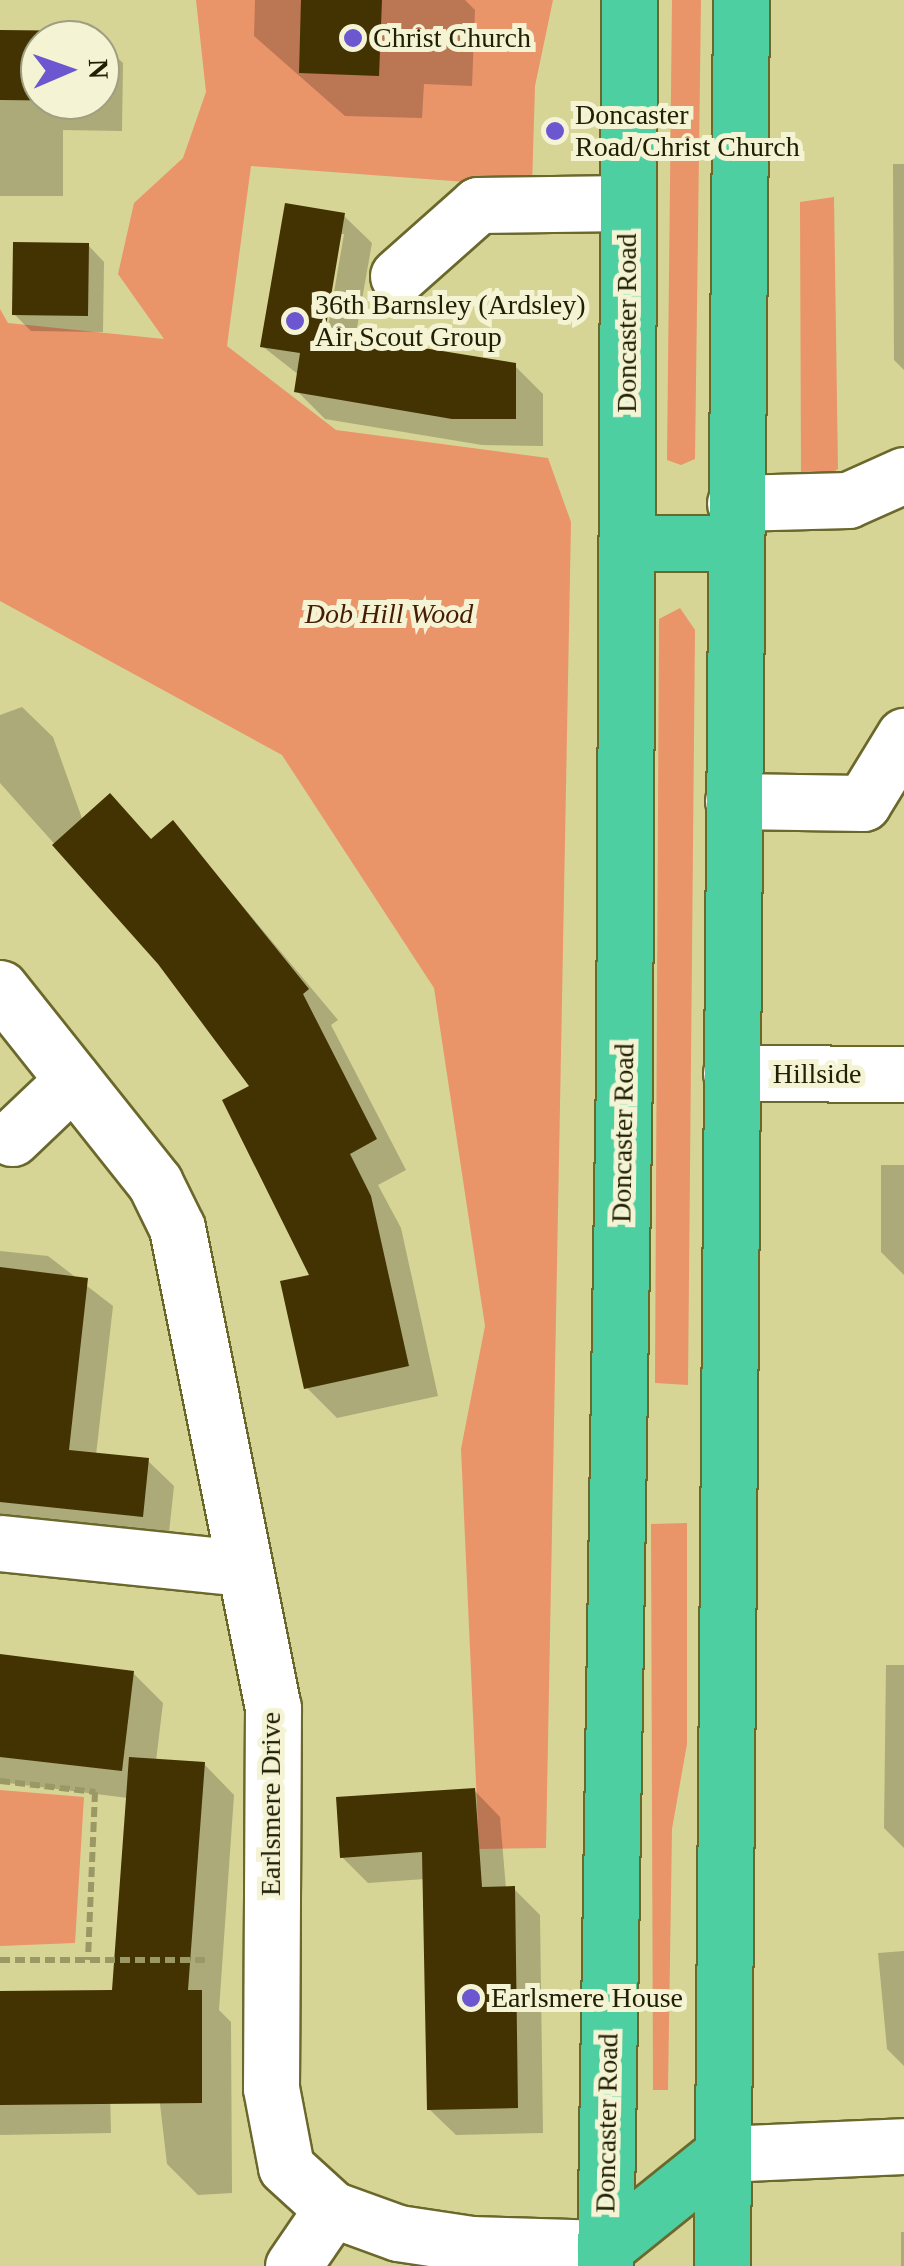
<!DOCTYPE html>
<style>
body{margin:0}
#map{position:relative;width:904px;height:2266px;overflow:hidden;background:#d6d596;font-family:Georgia,serif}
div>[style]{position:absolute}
.green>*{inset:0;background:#ea946a}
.shadow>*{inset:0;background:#0003}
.building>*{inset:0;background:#433202}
.path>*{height:6px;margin-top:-3px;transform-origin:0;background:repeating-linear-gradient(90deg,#9a9966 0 10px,transparent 0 15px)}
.roads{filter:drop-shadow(2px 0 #6b682c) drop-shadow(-2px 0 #6b682c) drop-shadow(0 2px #6b682c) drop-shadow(0 -2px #6b682c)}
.minor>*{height:55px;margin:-27.5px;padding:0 27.5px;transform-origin:27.5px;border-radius:27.5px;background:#fff}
.highway>*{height:55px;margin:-27.5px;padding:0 27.5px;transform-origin:27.5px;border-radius:27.5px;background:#4dcfa2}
.dots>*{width:28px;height:28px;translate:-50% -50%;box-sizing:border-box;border:5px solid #f4f4d4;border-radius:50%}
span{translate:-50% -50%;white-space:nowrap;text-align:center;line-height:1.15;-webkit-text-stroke:10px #f4f4d4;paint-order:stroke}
.poi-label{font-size:28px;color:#212007}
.left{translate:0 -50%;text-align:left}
.street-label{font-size:28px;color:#212007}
.park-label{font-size:28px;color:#471c04;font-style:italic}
.north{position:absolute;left:20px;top:20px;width:100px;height:100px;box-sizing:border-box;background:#f4f4d4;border:2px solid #a09f82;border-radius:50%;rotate:88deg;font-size:28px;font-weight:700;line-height:40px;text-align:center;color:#212007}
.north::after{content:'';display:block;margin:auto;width:35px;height:45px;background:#6c57d0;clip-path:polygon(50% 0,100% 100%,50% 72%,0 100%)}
</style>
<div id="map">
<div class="green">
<div style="clip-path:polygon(196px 0,553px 0,535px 86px,532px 187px,251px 166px,227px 346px,336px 430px,548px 458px,571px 522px,546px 1848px,479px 1849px,461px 1449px,485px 1326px,434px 988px,282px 755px,0 601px,0 309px,8px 323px,164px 339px,118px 274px,134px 203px,183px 158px,206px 92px)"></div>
<div style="clip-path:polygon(672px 0,701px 0,695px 459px,681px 465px,667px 460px)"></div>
<div style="clip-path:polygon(834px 197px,838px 469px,823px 478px,801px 476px,800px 202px)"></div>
<div style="clip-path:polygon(680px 608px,695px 630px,688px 1385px,655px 1383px,659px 619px)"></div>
<div style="clip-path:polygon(687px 1523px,687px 1744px,672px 1829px,668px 2090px,653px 2090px,651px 1524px)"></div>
<div style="clip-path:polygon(0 1790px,84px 1797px,75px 1943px,0 1946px)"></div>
</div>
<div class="shadow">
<div style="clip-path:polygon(255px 0,465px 0,475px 10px,472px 86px,424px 84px,422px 118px,345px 116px,254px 36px)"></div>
<div style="clip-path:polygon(0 33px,92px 33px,99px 40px,40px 40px,40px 100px,100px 100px,100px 41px,123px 63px,122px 131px,63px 130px,63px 196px,0 196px)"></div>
<div style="clip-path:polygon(893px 164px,904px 164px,904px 370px,894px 360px)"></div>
<div style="clip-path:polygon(evenodd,344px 216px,372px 243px,355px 339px,515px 366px,543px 394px,543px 446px,482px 445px,325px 419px,297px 391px,299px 375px,262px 346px,344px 216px,339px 234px,344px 234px,325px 345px,320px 344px,339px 234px)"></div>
<div style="clip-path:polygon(88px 245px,104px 262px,103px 332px,31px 331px,14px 314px)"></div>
<div style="clip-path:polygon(22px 707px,53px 737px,83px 821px,110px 797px,153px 841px,173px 823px,338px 1020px,331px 1025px,406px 1170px,378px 1185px,401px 1228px,438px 1396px,337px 1418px,307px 1388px,313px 1277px,253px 1087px,160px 962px,0 783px,0 715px)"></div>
<div style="clip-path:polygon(881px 1165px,904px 1165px,904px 1275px,881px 1252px)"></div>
<div style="clip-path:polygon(0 1251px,48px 1256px,113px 1306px,96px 1455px,148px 1461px,174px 1486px,168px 1542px,0 1524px)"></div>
<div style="clip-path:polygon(0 1657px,133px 1673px,163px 1703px,156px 1761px,204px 1764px,234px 1795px,219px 2010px,231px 2022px,232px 2193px,198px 2195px,167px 2164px,158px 2087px,110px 2091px,111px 2133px,0 2135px,0 1992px,115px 1992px,128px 1798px,0 1782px)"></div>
<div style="clip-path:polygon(886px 1665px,904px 1665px,904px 1848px,884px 1828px)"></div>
<div style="clip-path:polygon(474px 1790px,500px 1817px,506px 1889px,514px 1889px,540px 1915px,543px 2133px,456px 2135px,429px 2109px,425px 1879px,368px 1883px,342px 1857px)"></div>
<div style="clip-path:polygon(904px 1951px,904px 2066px,887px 2049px,878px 1953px)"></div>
<div style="clip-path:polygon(901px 2232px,904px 2232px,904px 2266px,901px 2266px)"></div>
</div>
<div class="building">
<div style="clip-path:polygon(301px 0,382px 0,379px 76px,299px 73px)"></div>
<div style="clip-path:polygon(0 30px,93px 31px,93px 40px,40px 40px,40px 100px,92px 101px,0 100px)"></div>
<div style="clip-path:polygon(285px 203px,345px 213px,325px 332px,516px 363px,516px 419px,452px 419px,294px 392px,300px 353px,260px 347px)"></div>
<div style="clip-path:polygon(13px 242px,89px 243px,88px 316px,12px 315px)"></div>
<div style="clip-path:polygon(110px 793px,151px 839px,173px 820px,309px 989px,303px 994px,377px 1139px,350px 1154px,371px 1196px,409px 1366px,304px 1389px,280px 1281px,309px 1275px,222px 1100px,249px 1086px,158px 964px,52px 845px)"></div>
<div style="clip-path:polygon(0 1267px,88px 1278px,69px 1450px,149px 1458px,143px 1517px,0 1502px)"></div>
<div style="clip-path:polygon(0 1654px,134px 1671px,122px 1771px,0 1757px)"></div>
<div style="clip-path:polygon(129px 1757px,205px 1762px,188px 1990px,202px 1990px,202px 2103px,0 2105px,0 1991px,112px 1990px)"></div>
<div style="clip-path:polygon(475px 1788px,482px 1887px,515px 1886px,518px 2108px,427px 2110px,422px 1852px,340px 1858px,336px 1797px)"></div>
</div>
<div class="path">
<div style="left:0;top:1781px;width:96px;rotate:6.6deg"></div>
<div style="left:95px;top:1792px;width:168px;rotate:92.4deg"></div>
<div style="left:0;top:1960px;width:210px"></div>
</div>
<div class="roads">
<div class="minor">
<div style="left:398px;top:276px;width:107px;rotate:-41.6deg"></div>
<div style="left:478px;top:205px;width:148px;rotate:-0.8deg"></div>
<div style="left:735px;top:503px;width:113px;rotate:-1.5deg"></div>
<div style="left:848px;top:500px;width:61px;rotate:-24.1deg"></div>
<div style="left:733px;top:801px;width:130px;rotate:0.9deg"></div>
<div style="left:863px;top:803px;width:79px;rotate:-58.5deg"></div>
<div style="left:0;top:988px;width:249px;rotate:51.5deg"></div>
<div style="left:155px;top:1183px;width:50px;rotate:63.9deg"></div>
<div style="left:177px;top:1228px;width:489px;rotate:78.7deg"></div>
<div style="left:273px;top:1707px;width:381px;rotate:90.3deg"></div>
<div style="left:271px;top:2088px;width:80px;rotate:79.2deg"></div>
<div style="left:286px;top:2167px;width:62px;rotate:42.4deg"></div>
<div style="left:332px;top:2209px;width:70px;rotate:20deg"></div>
<div style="left:398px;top:2233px;width:74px;rotate:8.6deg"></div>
<div style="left:471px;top:2244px;width:134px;rotate:1.7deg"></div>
<div style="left:731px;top:1073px;width:173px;rotate:0.3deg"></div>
<div style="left:12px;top:1138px;width:84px;rotate:-43.6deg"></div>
<div style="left:0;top:1543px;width:245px;rotate:5.9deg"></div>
<div style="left:722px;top:2154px;width:182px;rotate:-2.5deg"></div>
<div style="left:293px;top:2266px;width:69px;rotate:-55.6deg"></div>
</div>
<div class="highway">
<div style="left:627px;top:543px;width:108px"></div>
<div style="left:605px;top:2248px;width:150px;rotate:-38.8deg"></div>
<div style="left:605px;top:2266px;width:1194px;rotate:-89.09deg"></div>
<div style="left:624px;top:1072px;width:1072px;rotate:-89.73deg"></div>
<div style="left:722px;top:2266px;width:2266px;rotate:-89.52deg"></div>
</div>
</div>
<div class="dots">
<div style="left:353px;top:38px;background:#6c57d0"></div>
<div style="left:555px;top:131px;background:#6c57d0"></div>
<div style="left:295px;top:321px;background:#6c57d0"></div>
<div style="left:471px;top:1998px;background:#6c57d0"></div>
</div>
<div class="poi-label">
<span class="left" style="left:373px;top:38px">Christ Church</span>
<span class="left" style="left:575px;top:131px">Doncaster<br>Road/Christ Church</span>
<span class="left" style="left:315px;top:321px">36th Barnsley (Ardsley)<br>Air Scout Group</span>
<span class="left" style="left:491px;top:1998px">Earlsmere House</span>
</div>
<div class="street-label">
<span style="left:627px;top:323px;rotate:-90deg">Doncaster Road</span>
<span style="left:817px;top:1074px">Hillside</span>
<span style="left:623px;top:1133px;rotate:-89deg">Doncaster Road</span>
<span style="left:271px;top:1804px;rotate:-90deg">Earlsmere Drive</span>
<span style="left:607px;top:2123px;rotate:-89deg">Doncaster Road</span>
</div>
<div class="park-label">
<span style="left:389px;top:614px">Dob Hill Wood</span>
</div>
<div class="north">N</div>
</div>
